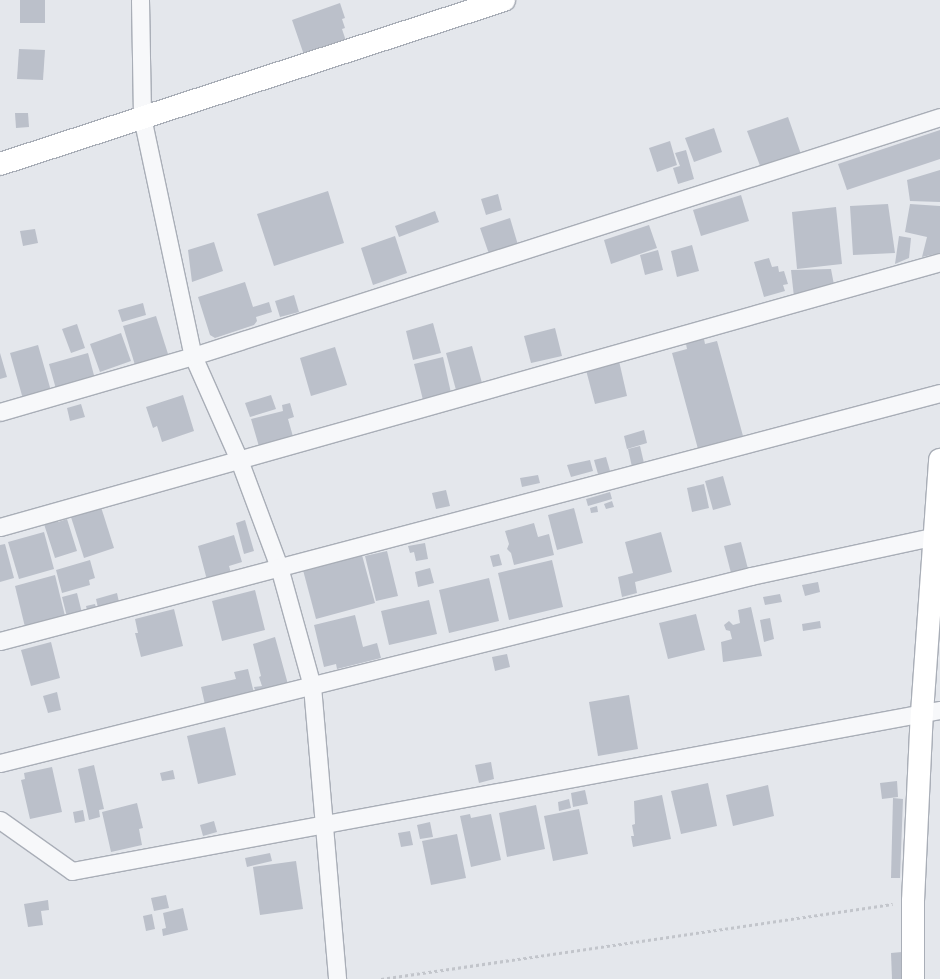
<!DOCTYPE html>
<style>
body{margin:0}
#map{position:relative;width:940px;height:979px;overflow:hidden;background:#e4e7ec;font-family:"PT Sans",sans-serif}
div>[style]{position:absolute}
.building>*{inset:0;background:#bbc0ca}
.path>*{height:2.5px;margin-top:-1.25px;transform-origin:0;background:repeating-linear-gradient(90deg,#c2c5cb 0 3px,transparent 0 6px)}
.roads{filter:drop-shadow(1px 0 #a9aeb7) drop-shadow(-1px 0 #a9aeb7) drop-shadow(0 1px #a9aeb7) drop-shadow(0 -1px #a9aeb7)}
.street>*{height:17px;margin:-8.5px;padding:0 8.5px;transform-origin:8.5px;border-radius:8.5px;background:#f7f8fa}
.secondary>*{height:22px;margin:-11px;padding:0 11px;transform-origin:11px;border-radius:11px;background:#fff}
span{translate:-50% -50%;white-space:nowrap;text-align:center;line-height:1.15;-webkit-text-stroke:3.5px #f4f6f9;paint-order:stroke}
</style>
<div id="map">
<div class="building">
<div style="clip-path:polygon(20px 0,45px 0,45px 23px,20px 23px)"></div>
<div style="clip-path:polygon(340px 3px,345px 18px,342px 19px,345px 28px,342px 29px,346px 41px,304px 55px,292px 20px)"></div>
<div style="clip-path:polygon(19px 49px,45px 50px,43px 80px,17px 79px)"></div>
<div style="clip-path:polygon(15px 113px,28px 113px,29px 127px,16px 128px)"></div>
<div style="clip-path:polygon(788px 117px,802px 157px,762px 171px,747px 131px)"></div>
<div style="clip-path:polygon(714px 128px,722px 152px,694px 162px,685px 138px)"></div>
<div style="clip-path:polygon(940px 130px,940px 159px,847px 190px,838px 164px)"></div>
<div style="clip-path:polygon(670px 141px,677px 165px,657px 172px,649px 148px)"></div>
<div style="clip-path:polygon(686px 150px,694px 179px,678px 184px,673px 168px,680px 166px,675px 153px)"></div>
<div style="clip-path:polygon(940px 170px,940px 202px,910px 201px,907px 180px)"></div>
<div style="clip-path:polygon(328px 191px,344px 243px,274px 266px,257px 214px)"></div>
<div style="clip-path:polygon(498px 194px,502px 210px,486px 215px,481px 199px)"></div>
<div style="clip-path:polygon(741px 195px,749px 221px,701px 236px,693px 210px)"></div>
<div style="clip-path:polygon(888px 204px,895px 253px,853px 255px,850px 206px)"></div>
<div style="clip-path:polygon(910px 204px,940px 206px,940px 253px,922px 257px,927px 237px,905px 232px)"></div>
<div style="clip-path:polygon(836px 207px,842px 264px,797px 269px,792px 212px)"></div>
<div style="clip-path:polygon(435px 211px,439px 222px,399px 237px,395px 226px)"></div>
<div style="clip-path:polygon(510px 218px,518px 245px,489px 254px,480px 228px)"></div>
<div style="clip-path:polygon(649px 225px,657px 248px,611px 264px,604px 240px)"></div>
<div style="clip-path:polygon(35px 229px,38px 243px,23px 246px,20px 231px)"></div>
<div style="clip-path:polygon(395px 236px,407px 273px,373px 285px,361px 248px)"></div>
<div style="clip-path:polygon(899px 236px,911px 238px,909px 258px,895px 264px)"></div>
<div style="clip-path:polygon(214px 242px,223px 271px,192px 282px,188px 250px)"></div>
<div style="clip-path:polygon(692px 245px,699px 271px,677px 277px,671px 251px)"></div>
<div style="clip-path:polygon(658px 250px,663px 270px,645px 275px,640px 255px)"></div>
<div style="clip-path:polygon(769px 258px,772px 267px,778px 266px,779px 272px,784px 271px,788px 284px,783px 285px,785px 291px,764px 297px,754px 262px)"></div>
<div style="clip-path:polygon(831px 269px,834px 285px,794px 297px,791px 270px)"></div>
<div style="clip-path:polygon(245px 282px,253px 307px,269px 302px,272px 312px,256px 317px,257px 321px,254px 325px,215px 338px,210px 335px,198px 297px)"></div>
<div style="clip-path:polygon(294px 295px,299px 312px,280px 317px,275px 301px)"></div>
<div style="clip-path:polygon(143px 303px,146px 315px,122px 322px,118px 310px)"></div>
<div style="clip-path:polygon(156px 316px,168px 354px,135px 365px,123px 326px)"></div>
<div style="clip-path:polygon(433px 323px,441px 353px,413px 360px,406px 331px)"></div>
<div style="clip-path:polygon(77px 324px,85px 348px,71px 353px,62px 329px)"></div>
<div style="clip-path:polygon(555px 328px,562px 356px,531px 363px,524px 336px)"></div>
<div style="clip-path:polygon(121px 333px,131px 361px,100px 372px,90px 344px)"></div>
<div style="clip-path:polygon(704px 339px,705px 344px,717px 341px,743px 436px,698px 449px,672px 353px,687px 349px,686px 344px)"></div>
<div style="clip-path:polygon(38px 345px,51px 391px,23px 399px,10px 353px)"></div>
<div style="clip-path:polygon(472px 346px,482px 383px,456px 390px,446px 353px)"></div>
<div style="clip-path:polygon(335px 347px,347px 385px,311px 396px,300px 358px)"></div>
<div style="clip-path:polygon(0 353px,7px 377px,0 379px)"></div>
<div style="clip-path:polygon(88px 353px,95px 379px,56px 389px,49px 364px)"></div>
<div style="clip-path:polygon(443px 357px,451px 393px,423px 400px,414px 364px)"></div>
<div style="clip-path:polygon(619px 361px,627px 396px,595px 404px,586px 370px)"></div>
<div style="clip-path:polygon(183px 395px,194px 431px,162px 442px,157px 426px,153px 428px,146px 407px)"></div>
<div style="clip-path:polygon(271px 395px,276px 409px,250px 417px,245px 403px)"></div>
<div style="clip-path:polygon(290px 403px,294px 417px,288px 419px,294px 440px,260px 450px,251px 419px,283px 411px,282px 405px)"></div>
<div style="clip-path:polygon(81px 404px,85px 417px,70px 421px,67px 408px)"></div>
<div style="clip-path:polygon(644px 430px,647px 443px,627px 449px,624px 436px)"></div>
<div style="clip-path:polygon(640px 446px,644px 463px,632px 467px,628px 449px)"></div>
<div style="clip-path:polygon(606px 457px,610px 471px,598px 474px,594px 460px)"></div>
<div style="clip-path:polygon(590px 460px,593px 471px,571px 477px,567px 465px)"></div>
<div style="clip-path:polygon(538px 475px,540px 483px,522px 487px,520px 478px)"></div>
<div style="clip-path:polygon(723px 476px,731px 505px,713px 510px,705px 481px)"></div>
<div style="clip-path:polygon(704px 484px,709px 508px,692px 512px,687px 488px)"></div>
<div style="clip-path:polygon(446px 490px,450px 506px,436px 509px,432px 493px)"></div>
<div style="clip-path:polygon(610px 492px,612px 499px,588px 506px,586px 499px)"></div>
<div style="clip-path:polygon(612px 501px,614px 507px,606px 509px,604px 504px)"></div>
<div style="clip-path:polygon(597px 506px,598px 512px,591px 513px,590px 508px)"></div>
<div style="clip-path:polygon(101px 507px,114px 548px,84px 558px,71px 517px)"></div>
<div style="clip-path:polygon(574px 508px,583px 543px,557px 550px,548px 515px)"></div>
<div style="clip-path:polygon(56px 517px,58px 522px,67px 519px,77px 551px,55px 558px,43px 521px)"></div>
<div style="clip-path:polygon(245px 520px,254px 551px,244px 554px,236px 523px)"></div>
<div style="clip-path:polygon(534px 523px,538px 537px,549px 534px,554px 555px,514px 565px,511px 553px,507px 549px,509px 544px,505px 531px)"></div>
<div style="clip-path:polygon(44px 532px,54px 569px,19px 579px,8px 542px)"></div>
<div style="clip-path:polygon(661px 532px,672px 572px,635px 582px,637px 593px,622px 597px,618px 577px,633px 573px,625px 542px)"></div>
<div style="clip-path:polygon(234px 535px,242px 562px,229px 566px,231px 573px,207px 580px,198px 546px)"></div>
<div style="clip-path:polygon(741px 542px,748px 569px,731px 573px,724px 546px)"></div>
<div style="clip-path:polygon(425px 543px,428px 559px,416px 561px,414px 552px,410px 553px,408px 546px)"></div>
<div style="clip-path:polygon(5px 544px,14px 578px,0 582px,0 545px)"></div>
<div style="clip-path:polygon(387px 551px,398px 596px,376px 601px,365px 556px)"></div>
<div style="clip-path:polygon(499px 554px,502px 565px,493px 567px,490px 556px)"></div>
<div style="clip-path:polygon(362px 555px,375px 603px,316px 619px,303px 570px)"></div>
<div style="clip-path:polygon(90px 560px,95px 578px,89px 580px,90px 585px,62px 593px,56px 570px)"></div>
<div style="clip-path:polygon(552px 560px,563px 607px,509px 620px,498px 573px)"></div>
<div style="clip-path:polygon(430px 568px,434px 583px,418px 587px,415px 572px)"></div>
<div style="clip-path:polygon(55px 575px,65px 616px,25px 627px,15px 586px)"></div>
<div style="clip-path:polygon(489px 578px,499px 621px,449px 633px,439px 590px)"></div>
<div style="clip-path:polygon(818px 582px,820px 592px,805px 596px,802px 585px)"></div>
<div style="clip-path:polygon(255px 590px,265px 630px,222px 641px,212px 601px)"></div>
<div style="clip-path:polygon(77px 593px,82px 613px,67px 617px,62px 597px)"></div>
<div style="clip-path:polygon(117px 593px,120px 607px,99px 612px,96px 599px)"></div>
<div style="clip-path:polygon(780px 594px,782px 602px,765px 605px,763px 597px)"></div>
<div style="clip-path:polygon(429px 600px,437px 634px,389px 645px,381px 611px)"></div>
<div style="clip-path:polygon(95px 604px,97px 612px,88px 614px,86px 606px)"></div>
<div style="clip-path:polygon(751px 607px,762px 656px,723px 662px,721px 642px,732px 639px,730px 631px,726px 630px,724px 625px,729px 621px,733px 625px,740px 623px,738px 610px)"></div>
<div style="clip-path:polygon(174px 609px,183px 646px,141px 657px,135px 633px,138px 633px,135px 619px)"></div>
<div style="clip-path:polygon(696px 614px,705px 650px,668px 659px,659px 623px)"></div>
<div style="clip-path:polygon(355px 615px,363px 647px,377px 643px,381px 658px,337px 669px,336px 664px,324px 667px,314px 625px)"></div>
<div style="clip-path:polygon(770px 618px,774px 639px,764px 642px,760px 620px)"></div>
<div style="clip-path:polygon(820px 621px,821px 628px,803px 631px,802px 624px)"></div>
<div style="clip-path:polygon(275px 637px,289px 688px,257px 697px,254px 687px,262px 686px,259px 677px,261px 676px,253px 644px)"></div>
<div style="clip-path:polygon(51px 642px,60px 678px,31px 686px,21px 650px)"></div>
<div style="clip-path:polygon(507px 654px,510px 667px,495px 671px,492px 657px)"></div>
<div style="clip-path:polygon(248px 669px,255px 697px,206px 709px,201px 687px,236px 679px,234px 672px)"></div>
<div style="clip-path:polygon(57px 692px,61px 710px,48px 713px,43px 696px)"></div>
<div style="clip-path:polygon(629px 695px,638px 749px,598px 756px,589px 702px)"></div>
<div style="clip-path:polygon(225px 727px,236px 775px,198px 784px,187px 736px)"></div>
<div style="clip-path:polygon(491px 762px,494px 779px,479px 783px,475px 765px)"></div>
<div style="clip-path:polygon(94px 765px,104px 809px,99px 810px,100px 817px,89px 820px,78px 769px)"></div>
<div style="clip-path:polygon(52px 767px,62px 812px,30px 819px,21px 780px,25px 779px,24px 773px)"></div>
<div style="clip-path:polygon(173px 770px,175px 779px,162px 781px,160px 773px)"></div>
<div style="clip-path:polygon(897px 781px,898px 797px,882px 799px,880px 783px)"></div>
<div style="clip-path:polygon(708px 783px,717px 826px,681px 834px,671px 791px)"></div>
<div style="clip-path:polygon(768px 785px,774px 816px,733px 826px,726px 795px)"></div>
<div style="clip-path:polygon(585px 790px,588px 804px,573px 807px,571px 793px)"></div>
<div style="clip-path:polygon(662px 795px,671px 839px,633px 847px,631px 836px,634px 836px,632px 825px,635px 824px,634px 801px)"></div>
<div style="clip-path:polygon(893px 798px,903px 799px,900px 878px,891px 878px)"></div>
<div style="clip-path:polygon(569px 799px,571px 808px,559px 811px,558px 802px)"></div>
<div style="clip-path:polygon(137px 803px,143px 828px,139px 829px,142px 845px,111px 852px,102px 812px)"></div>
<div style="clip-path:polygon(536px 805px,545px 849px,507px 857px,499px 813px)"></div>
<div style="clip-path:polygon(579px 809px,588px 854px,553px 861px,544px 816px)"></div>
<div style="clip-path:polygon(83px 810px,85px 821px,75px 823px,73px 812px)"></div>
<div style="clip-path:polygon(470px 814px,471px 818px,491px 814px,501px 860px,471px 867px,460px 816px)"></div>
<div style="clip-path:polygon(214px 821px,217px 832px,203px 836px,200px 825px)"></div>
<div style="clip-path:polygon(430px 822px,433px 837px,420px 839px,417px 825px)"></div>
<div style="clip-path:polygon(410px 831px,413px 845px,401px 847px,398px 833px)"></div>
<div style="clip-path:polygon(457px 834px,466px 878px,431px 885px,422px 841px)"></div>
<div style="clip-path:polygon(270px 853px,272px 861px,247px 867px,245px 858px)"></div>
<div style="clip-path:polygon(296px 861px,303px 909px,260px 915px,253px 867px)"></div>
<div style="clip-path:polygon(166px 895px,169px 908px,154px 911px,151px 898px)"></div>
<div style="clip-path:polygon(48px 900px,49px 910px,41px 911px,43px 925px,28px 927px,24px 904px)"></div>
<div style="clip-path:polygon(183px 908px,188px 930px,163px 936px,162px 929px,166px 928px,163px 913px)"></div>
<div style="clip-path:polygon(152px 914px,155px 929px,146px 931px,143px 916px)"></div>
<div style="clip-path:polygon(902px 952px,902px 979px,892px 979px,891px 953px)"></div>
</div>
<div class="path">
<div style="left:381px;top:979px;width:517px;rotate:-8.33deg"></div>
</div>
<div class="roads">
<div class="street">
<div style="left:140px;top:0;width:117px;rotate:89deg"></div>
<div style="left:142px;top:117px;width:244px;rotate:78deg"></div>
<div style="left:193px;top:356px;width:114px;rotate:66.1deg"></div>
<div style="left:239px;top:460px;width:114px;rotate:69.5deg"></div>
<div style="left:279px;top:567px;width:123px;rotate:74.5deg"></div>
<div style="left:312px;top:686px;width:294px;rotate:85.1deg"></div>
<div style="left:0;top:412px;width:201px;rotate:-16.2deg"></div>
<div style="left:193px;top:356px;width:784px;rotate:-17.74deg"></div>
<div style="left:0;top:527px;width:977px;rotate:-15.74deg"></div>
<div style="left:0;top:641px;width:972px;rotate:-14.78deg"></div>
<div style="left:0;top:763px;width:774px;rotate:-13.98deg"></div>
<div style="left:751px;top:576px;width:193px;rotate:-12.2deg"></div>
<div style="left:0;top:820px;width:88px;rotate:35.3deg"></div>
<div style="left:72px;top:871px;width:883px;rotate:-10.51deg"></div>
</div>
<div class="secondary">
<div style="left:0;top:164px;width:530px;rotate:-18.02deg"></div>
<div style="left:913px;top:979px;width:78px;rotate:-90deg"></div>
<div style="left:913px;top:901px;width:188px;rotate:-87.3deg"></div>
<div style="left:922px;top:713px;width:254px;rotate:-85.9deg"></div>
</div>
</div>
</div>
